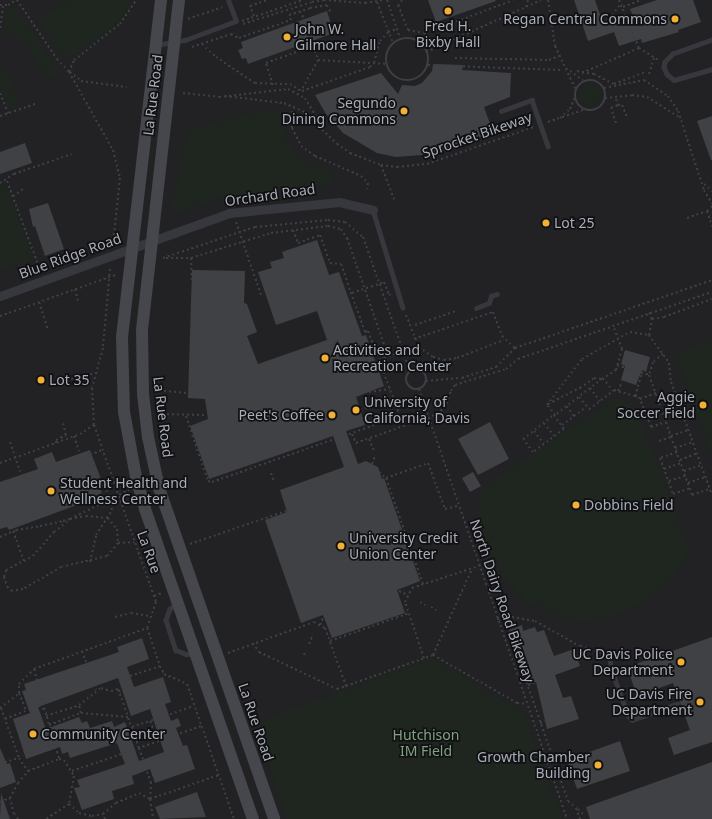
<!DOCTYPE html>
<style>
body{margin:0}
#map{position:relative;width:712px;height:819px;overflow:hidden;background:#161618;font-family:"Noto Sans",sans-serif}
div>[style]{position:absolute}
.built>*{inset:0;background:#222225}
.green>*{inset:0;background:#1e261f}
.round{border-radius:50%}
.building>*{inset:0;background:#404145}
.path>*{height:2px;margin-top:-1px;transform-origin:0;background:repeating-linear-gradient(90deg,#3d3f44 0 2px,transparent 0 5px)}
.path>.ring{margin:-1px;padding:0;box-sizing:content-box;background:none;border:2px solid #3d3f44;border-radius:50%}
.lane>*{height:4.5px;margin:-2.25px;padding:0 2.25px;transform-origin:2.25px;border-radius:2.25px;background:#37383d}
.street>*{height:9px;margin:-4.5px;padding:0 4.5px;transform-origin:4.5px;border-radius:4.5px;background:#37383d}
.secondary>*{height:12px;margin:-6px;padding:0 6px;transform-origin:6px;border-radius:6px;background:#45474d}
.dots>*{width:11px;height:11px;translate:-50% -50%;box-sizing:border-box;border:2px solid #111113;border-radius:50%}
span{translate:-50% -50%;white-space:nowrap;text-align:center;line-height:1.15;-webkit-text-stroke:3.5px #111113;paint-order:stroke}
.poi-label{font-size:14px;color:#a8adb8}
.right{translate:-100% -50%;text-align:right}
.left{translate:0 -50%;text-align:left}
.street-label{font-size:14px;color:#a8adb8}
.park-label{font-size:14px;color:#7fa381}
</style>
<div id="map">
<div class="built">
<div style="clip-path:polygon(0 0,712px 0,712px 819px,0 819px)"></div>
</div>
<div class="green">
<div style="clip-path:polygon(69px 0,131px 0,123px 15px,110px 30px,77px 54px,67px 56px,59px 53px,37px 19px)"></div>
<div style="clip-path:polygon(11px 7px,18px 9px,60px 73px,47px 78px,27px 46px,4px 31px,7px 9px)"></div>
<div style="clip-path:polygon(0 68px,7px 74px,18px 99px,15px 100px,17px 107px,8px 110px,0 89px)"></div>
<div class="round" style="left:579px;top:83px;width:22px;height:22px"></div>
<div style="clip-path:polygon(269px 109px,280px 114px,288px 143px,296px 154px,308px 162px,333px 173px,333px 182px,328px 186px,228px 196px,177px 213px,172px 208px,187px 135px,191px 129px)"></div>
<div style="clip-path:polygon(6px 184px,33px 256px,28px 261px,0 271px,0 186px)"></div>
<div style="clip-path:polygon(712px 341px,712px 456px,676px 353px)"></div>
<div style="clip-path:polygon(614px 398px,634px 403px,689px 550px,681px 568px,662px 588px,638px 605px,612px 616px,583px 620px,556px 615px,529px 602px,506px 580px,489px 551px,480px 520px,480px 489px)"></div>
<div style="clip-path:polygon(434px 659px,525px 714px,562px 819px,287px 819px,254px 722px)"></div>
</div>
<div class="building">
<div style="clip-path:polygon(428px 0,495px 0,496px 1px,436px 22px)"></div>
<div style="clip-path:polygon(574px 0,595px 0,604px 26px,633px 16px,630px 9px,657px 0,693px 0,701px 22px,678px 30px,679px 32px,642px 43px,641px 39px,619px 46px,614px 32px,588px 41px)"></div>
<div style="clip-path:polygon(327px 11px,334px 33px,248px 64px,246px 58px,242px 59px,238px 50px,243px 48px,241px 42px)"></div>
<div style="clip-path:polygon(433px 64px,463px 65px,462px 70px,511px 73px,510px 97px,484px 107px,493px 132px,435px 154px,396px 157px,377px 153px,343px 133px,326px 114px,315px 95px,381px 73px,398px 94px,402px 85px,415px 86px,422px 83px,432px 71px)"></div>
<div style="clip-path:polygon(712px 116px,712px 160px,711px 160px,697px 121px)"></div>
<div style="clip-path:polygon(25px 143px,32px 163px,0 174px,0 152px)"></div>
<div style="clip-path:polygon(48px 203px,64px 249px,45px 256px,35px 226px,33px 227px,29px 209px)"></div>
<div style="clip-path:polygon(317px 240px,329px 275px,339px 272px,362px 336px,366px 335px,384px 386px,356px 397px,365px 425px,346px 431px,358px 464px,366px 461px,378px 467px,382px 479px,384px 478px,420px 581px,397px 590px,405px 613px,332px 638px,323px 615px,301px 623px,265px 520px,287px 512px,280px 490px,344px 467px,333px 436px,209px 479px,190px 426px,208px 419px,205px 399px,188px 398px,192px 270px,245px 271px,244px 303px,247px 304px,257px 332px,247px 336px,258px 364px,327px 340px,317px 311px,276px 325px,258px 272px,272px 268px,270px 262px,284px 258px,282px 252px)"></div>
<div style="clip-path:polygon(625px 350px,650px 357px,646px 372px,642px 370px,636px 385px,621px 380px,625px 366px,621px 364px)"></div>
<div style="clip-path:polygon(490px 422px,509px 459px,478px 475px,458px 439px)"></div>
<div style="clip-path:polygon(90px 450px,104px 487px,100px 488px,102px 493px,95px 496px,96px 498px,9px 530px,7px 527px,0 529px,0 482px,38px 469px,34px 459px,52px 452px,56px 462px)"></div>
<div style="clip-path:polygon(473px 472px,481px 486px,470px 492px,462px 478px)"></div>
<div style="clip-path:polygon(522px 625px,523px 631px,535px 627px,537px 632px,544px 630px,554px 656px,574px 649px,580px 666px,555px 675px,563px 698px,571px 696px,579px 719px,547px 729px,536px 682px,530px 684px,509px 630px)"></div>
<div style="clip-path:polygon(712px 637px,712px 742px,674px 755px,668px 738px,690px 730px,673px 683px,637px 696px,627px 667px)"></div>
<div style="clip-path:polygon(evenodd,142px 638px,149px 659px,127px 667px,134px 687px,163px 677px,171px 702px,165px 704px,171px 721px,178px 718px,181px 726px,176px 728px,183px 746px,187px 745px,195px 769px,155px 783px,150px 769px,132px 776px,134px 784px,112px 791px,114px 799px,82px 810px,74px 788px,80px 787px,77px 780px,125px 764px,117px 743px,70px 758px,68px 752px,62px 754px,60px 747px,26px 759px,13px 719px,30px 713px,22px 691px,26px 690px,24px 684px,119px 652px,117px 647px,142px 638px,118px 678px,131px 716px,150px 709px,164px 752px,139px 761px,125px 722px,114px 727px,112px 721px,90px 728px,87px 721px,82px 723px,79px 717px,46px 729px,38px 707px,118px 678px)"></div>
<div style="clip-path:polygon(620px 741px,630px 771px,577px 789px,567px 760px)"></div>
<div style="clip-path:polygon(0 748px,7px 764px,10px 763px,16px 782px,0 788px)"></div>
<div style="clip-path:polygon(712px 762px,712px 819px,590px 819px,586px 807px)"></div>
<div style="clip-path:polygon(197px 792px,206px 817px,160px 819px,155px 807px)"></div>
<div style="clip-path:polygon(1px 793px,10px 819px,0 819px)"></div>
</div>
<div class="path">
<div style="left:17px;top:0;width:71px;rotate:55.9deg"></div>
<div style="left:57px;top:59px;width:18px;rotate:47deg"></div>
<div style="left:69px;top:72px;width:90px;rotate:60.6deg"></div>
<div style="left:113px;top:150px;width:29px;rotate:76deg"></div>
<div style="left:120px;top:178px;width:66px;rotate:96.1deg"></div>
<div style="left:387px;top:0;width:40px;rotate:71.1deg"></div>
<div style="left:402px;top:0;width:6px;rotate:129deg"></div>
<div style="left:398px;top:5px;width:27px;rotate:68deg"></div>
<div style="left:408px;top:30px;width:16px;rotate:11deg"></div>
<div style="left:424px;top:33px;width:20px;rotate:41deg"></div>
<div style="left:548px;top:0;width:47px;rotate:81.3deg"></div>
<div style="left:555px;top:46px;width:49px;rotate:64.5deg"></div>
<div style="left:619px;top:0;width:52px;rotate:67.4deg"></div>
<div style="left:639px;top:48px;width:22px;rotate:32deg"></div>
<div style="left:377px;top:2px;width:44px;rotate:68.7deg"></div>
<div style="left:0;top:5px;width:8px"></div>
<div style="left:8px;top:5px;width:9px;rotate:-32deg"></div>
<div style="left:526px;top:7px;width:7px;rotate:-74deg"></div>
<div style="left:623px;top:7px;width:19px;rotate:-21deg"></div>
<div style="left:300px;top:11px;width:9px;rotate:63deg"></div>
<div style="left:254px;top:16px;width:11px;rotate:-112deg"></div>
<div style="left:250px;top:6px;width:18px;rotate:-19deg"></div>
<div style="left:188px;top:19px;width:36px;rotate:-19deg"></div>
<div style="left:242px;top:21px;width:65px;rotate:-19deg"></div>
<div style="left:460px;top:21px;width:14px;rotate:65deg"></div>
<div style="left:606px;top:23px;width:23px;rotate:-52deg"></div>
<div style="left:243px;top:24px;width:72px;rotate:-17.7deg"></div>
<div style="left:312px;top:2px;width:12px;rotate:-9deg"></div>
<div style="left:324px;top:0;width:41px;rotate:4.2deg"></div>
<div style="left:365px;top:3px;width:20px;rotate:-9deg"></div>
<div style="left:447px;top:25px;width:71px;rotate:-20.7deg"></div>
<div style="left:0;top:28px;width:22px;rotate:-82deg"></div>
<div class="ring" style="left:386px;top:38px;width:40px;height:40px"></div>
<div style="left:202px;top:44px;width:19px;rotate:43deg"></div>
<div style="left:216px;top:57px;width:47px;rotate:33.7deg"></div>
<div style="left:255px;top:83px;width:35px;rotate:2deg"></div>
<div style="left:290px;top:84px;width:13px;rotate:32deg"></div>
<div style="left:192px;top:47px;width:41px;rotate:-18.4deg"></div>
<div style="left:231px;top:34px;width:9px;rotate:27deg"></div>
<div style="left:239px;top:38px;width:55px;rotate:-19.1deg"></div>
<div style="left:291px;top:20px;width:5px;rotate:-112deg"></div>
<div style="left:289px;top:15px;width:22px;rotate:-18deg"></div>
<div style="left:310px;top:8px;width:17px;rotate:-10deg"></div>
<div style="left:327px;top:5px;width:9px;rotate:63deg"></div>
<div style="left:426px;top:52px;width:126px;rotate:-24.3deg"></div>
<div style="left:455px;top:58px;width:94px;rotate:1.2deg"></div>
<div style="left:549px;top:60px;width:11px;rotate:-22deg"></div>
<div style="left:318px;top:60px;width:70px;rotate:3.3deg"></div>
<div style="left:428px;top:65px;width:133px;rotate:2.2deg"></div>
<div style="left:566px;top:68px;width:21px;rotate:37deg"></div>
<div style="left:577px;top:71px;width:17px;rotate:10deg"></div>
<div style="left:594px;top:74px;width:22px;rotate:27deg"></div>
<div style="left:614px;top:84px;width:33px;rotate:-21deg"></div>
<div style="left:69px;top:72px;width:13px;rotate:-67deg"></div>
<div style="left:74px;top:60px;width:58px;rotate:-38deg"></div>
<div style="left:120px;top:24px;width:29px;rotate:-56deg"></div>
<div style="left:70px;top:72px;width:14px;rotate:39deg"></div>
<div style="left:81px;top:81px;width:46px;rotate:7.4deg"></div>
<div style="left:582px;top:73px;width:62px;rotate:-23.7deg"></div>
<div style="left:649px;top:74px;width:17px;rotate:-73deg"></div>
<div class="ring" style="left:575px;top:80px;width:28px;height:28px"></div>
<div style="left:273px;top:85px;width:23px;rotate:-108deg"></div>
<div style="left:266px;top:63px;width:50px;rotate:-19.9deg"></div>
<div style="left:313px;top:46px;width:15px;rotate:70deg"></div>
<div style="left:318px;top:60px;width:35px;rotate:119deg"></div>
<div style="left:604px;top:88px;width:41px;rotate:-11.3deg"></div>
<div style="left:644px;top:80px;width:29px;rotate:34deg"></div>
<div style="left:668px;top:96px;width:18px;rotate:56deg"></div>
<div style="left:678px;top:111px;width:83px;rotate:71.8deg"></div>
<div style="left:704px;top:190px;width:16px;rotate:60deg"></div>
<div style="left:302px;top:91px;width:72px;rotate:-19.4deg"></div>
<div style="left:370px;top:67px;width:6px;rotate:-45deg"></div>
<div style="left:374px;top:63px;width:23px;rotate:-75deg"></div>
<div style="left:380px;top:41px;width:12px;rotate:-48deg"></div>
<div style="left:388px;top:32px;width:9px;rotate:-18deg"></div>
<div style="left:0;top:93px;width:22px;rotate:68deg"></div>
<div style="left:183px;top:93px;width:36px;rotate:6deg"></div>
<div style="left:219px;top:97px;width:69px;rotate:-6.6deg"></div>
<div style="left:288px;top:89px;width:19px;rotate:28deg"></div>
<div style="left:305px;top:98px;width:23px;rotate:59deg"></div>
<div style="left:317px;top:118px;width:5px;rotate:79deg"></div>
<div style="left:225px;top:96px;width:59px;rotate:6.8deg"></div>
<div style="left:284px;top:103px;width:22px;rotate:24deg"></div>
<div style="left:304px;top:112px;width:46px;rotate:44.1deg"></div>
<div style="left:337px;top:144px;width:16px;rotate:35deg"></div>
<div style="left:350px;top:153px;width:33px;rotate:21deg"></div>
<div style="left:381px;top:165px;width:16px;rotate:7deg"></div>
<div style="left:397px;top:167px;width:30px;rotate:-6deg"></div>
<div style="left:427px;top:164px;width:113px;rotate:-19.1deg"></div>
<div style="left:605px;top:98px;width:27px;rotate:-6deg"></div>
<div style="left:632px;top:95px;width:15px;rotate:8deg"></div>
<div style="left:647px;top:97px;width:38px;rotate:32deg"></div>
<div style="left:616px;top:99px;width:6px;rotate:72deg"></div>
<div style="left:292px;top:111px;width:17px;rotate:90deg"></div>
<div style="left:292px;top:128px;width:20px;rotate:63deg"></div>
<div style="left:301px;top:146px;width:17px;rotate:36deg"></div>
<div style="left:315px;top:156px;width:50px;rotate:23.5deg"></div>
<div style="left:361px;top:176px;width:10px;rotate:45deg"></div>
<div style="left:368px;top:183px;width:6px;rotate:99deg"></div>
<div style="left:0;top:116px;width:40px;rotate:-18.9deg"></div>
<div style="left:560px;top:118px;width:13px;rotate:-42deg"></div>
<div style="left:570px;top:109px;width:13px;rotate:-67deg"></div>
<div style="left:548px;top:122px;width:39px;rotate:-19deg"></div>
<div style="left:616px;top:123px;width:16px;rotate:-108deg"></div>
<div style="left:611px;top:108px;width:8px;rotate:-23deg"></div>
<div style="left:618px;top:105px;width:4px"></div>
<div style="left:622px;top:105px;width:15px;rotate:67deg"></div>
<div style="left:381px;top:165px;width:39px;rotate:69deg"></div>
<div style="left:7px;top:181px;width:92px;rotate:69.6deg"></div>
<div style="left:0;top:183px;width:17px;rotate:-33deg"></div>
<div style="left:14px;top:174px;width:61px;rotate:-19deg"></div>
<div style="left:704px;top:184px;width:11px;rotate:41deg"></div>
<div style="left:13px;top:196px;width:12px;rotate:-35deg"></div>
<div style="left:707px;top:211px;width:16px;rotate:72deg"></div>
<div style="left:687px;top:218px;width:21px;rotate:-19deg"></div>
<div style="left:707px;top:211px;width:7px;rotate:-45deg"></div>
<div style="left:236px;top:222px;width:77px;rotate:71.1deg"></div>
<div style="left:293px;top:230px;width:14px;rotate:69deg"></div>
<div style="left:298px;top:243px;width:23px;rotate:-20deg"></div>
<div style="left:320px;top:235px;width:30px;rotate:70deg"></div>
<div style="left:330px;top:263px;width:11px;rotate:5deg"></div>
<div style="left:341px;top:264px;width:72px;rotate:70.6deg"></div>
<div style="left:365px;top:332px;width:3px;rotate:-18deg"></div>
<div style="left:368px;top:331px;width:31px;rotate:69deg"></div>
<div style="left:379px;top:360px;width:31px;rotate:-21deg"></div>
<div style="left:163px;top:258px;width:97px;rotate:-18.6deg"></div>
<div style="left:255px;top:227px;width:73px;rotate:-5.5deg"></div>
<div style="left:328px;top:220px;width:17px;rotate:7deg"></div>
<div style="left:345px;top:222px;width:23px;rotate:40deg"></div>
<div style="left:363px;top:237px;width:142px;rotate:70.7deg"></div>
<div style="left:166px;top:258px;width:25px"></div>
<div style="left:191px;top:258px;width:84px;rotate:-17.4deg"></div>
<div style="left:271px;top:233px;width:57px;rotate:-7deg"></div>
<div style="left:328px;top:226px;width:13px;rotate:13deg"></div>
<div style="left:341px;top:229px;width:11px;rotate:56deg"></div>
<div style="left:347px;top:238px;width:125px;rotate:70.8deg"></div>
<div style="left:191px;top:258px;width:23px;rotate:88deg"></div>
<div style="left:110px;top:269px;width:79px;rotate:95.1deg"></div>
<div style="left:103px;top:348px;width:41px;rotate:105.4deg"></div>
<div style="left:92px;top:388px;width:37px;rotate:87deg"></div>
<div style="left:94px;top:425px;width:188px;rotate:70.7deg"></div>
<div style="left:156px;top:602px;width:28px;rotate:109deg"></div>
<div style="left:147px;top:628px;width:40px;rotate:71.1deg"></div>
<div style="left:160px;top:666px;width:9px;rotate:63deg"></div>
<div style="left:164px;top:674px;width:25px;rotate:23deg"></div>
<div style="left:187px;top:684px;width:143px;rotate:70.8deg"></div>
<div style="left:75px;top:289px;width:12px;rotate:76deg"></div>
<div style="left:352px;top:293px;width:34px;rotate:-19deg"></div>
<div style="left:384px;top:282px;width:14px;rotate:69deg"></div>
<div style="left:389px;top:295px;width:2px;rotate:-27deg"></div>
<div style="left:39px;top:302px;width:29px;rotate:72deg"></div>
<div style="left:406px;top:315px;width:35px;rotate:68deg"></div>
<div style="left:419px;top:347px;width:17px;rotate:36deg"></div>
<div style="left:433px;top:357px;width:11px;rotate:15deg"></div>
<div style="left:444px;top:360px;width:13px;rotate:-9deg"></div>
<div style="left:457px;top:358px;width:50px;rotate:-21deg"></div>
<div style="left:0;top:316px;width:125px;rotate:-19.6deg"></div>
<div style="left:652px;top:319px;width:12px;rotate:-9deg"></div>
<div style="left:664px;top:317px;width:51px;rotate:-20.6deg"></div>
<div style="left:415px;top:325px;width:43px;rotate:-18.9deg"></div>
<div style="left:649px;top:335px;width:16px;rotate:-79deg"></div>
<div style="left:652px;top:319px;width:8px;rotate:-113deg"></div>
<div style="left:414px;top:339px;width:83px;rotate:-18.9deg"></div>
<div style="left:493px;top:312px;width:26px;rotate:69deg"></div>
<div style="left:502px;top:336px;width:18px;rotate:43deg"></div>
<div style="left:663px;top:354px;width:13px;rotate:141deg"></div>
<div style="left:653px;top:362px;width:14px;rotate:107deg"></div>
<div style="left:649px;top:375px;width:127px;rotate:70.3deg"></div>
<div style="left:692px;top:495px;width:18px;rotate:-19deg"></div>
<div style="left:617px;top:365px;width:34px;rotate:17deg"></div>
<div class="ring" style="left:406px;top:369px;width:18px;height:18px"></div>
<div style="left:603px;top:378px;width:16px;rotate:52deg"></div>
<div style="left:602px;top:379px;width:17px;rotate:-33deg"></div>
<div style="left:616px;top:370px;width:22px;rotate:-74deg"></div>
<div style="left:622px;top:349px;width:26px;rotate:-111deg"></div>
<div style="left:66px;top:380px;width:31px;rotate:-13deg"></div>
<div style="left:426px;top:381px;width:36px;rotate:-5deg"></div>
<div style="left:462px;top:378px;width:36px;rotate:-18deg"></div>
<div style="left:496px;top:367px;width:27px;rotate:-45deg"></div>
<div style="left:515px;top:348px;width:208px;rotate:-19deg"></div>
<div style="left:590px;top:388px;width:16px;rotate:52deg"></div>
<div style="left:419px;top:389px;width:455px;rotate:71deg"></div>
<div style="left:154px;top:390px;width:34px;rotate:5deg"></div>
<div style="left:618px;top:391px;width:10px;rotate:-66deg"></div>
<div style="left:369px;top:392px;width:21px;rotate:-8deg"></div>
<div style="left:635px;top:396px;width:24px;rotate:-73deg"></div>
<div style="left:579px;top:397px;width:16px;rotate:50deg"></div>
<div style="left:589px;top:409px;width:31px;rotate:-37deg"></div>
<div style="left:614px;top:390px;width:22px;rotate:16deg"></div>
<div style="left:635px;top:396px;width:4px;rotate:14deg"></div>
<div style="left:639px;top:397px;width:32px;rotate:68deg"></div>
<div style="left:651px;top:427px;width:16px;rotate:-18deg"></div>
<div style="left:640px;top:399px;width:17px;rotate:-21deg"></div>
<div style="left:658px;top:400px;width:19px;rotate:-18deg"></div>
<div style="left:548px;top:404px;width:36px;rotate:-27deg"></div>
<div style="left:580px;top:388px;width:17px;rotate:-36deg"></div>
<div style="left:594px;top:378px;width:8px;rotate:7deg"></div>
<div style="left:602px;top:379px;width:59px;rotate:142.5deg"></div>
<div style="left:567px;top:406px;width:12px;rotate:55deg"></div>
<div style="left:360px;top:410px;width:35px;rotate:-20deg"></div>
<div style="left:663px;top:413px;width:18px;rotate:-22deg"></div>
<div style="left:157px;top:414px;width:47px;rotate:1.2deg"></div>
<div style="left:554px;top:415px;width:17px;rotate:54deg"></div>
<div style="left:564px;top:429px;width:39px;rotate:143deg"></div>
<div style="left:533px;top:452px;width:16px;rotate:-128deg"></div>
<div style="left:523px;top:439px;width:39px;rotate:-38deg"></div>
<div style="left:554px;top:415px;width:1px"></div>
<div style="left:555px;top:415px;width:13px;rotate:-129deg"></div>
<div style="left:547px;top:405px;width:58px;rotate:-52.7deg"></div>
<div style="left:582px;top:359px;width:55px;rotate:-29.4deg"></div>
<div style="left:630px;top:332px;width:19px;rotate:9deg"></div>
<div style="left:649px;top:335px;width:34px;rotate:54deg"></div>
<div style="left:669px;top:363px;width:19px;rotate:84deg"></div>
<div style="left:671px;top:382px;width:120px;rotate:70.1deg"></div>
<div style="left:646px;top:415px;width:16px;rotate:-22deg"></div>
<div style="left:186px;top:416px;width:69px;rotate:71.3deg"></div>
<div style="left:208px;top:481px;width:4px;rotate:14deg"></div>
<div style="left:212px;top:482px;width:199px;rotate:-19.3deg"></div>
<div style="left:400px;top:416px;width:60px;rotate:-110.6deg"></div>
<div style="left:432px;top:416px;width:15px;rotate:-32deg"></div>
<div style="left:445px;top:408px;width:18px;rotate:-71deg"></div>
<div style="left:451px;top:391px;width:7px;rotate:-56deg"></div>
<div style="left:455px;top:385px;width:53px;rotate:-17.4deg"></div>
<div style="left:506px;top:369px;width:16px;rotate:-40deg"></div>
<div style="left:518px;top:359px;width:205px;rotate:-19.1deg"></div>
<div style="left:544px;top:423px;width:16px;rotate:52deg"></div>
<div style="left:562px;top:425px;width:30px;rotate:-37deg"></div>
<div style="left:534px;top:431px;width:16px;rotate:52deg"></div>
<div style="left:352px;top:434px;width:10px;rotate:66deg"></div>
<div style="left:356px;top:443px;width:71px;rotate:-19.7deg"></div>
<div style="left:74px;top:436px;width:16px;rotate:72deg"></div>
<div style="left:671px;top:436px;width:18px;rotate:-19deg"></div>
<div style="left:369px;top:439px;width:13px;rotate:67deg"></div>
<div style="left:659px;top:441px;width:13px;rotate:-18deg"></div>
<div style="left:10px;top:442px;width:31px;rotate:71deg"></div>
<div style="left:56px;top:443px;width:3px;rotate:-90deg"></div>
<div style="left:56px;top:440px;width:11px;rotate:-27deg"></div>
<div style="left:66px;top:435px;width:12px;rotate:-104deg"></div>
<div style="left:675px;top:448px;width:19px;rotate:-18deg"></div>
<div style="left:677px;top:452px;width:18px;rotate:161deg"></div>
<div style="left:660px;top:458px;width:38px;rotate:70deg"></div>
<div style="left:673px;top:494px;width:18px;rotate:-19deg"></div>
<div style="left:680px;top:460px;width:18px;rotate:-22deg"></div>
<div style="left:0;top:463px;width:85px;rotate:-19.9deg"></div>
<div style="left:80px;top:434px;width:17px;rotate:-33deg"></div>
<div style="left:372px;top:464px;width:9px;rotate:-69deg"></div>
<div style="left:664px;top:469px;width:18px;rotate:-19deg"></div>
<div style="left:684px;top:471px;width:18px;rotate:-19deg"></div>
<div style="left:379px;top:472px;width:9px;rotate:41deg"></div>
<div style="left:271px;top:473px;width:9px;rotate:72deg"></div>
<div style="left:669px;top:481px;width:17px;rotate:-17deg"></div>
<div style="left:688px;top:483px;width:18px;rotate:-19deg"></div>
<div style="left:13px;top:531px;width:33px;rotate:70deg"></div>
<div style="left:0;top:537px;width:17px;rotate:-24deg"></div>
<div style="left:16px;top:530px;width:24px;rotate:-9deg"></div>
<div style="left:40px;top:526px;width:24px;rotate:-12deg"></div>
<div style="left:63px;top:521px;width:7px;rotate:-16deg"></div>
<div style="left:70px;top:519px;width:16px;rotate:-11deg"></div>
<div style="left:86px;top:516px;width:22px;rotate:5deg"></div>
<div style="left:108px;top:518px;width:14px;rotate:51deg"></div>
<div style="left:117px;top:529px;width:14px;rotate:86deg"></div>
<div style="left:118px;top:543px;width:17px;rotate:130deg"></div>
<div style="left:107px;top:556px;width:47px;rotate:166.6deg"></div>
<div style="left:61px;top:567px;width:44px;rotate:149.9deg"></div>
<div style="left:23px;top:589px;width:11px;rotate:170deg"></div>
<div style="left:12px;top:591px;width:5px;rotate:-143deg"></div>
<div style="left:8px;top:588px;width:12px;rotate:-110deg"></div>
<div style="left:4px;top:577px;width:7px;rotate:-74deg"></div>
<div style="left:6px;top:570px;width:30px;rotate:-27deg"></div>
<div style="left:33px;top:556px;width:32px;rotate:-49deg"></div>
<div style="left:54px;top:532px;width:21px;rotate:-39deg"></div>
<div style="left:70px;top:519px;width:66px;rotate:-26.2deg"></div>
<div style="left:118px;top:543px;width:16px;rotate:-4deg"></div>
<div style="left:190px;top:544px;width:102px;rotate:-19deg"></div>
<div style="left:90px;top:562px;width:28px;rotate:-77deg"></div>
<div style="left:96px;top:535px;width:30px;rotate:-57deg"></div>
<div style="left:112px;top:510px;width:14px;rotate:-98deg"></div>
<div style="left:110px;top:496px;width:14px;rotate:-126deg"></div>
<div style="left:102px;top:485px;width:32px;rotate:-112deg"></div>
<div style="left:90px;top:455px;width:13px;rotate:-23deg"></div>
<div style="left:423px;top:584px;width:112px;rotate:-109.2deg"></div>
<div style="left:386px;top:478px;width:45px;rotate:-19.7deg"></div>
<div style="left:428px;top:463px;width:49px;rotate:69.7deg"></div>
<div style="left:445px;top:509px;width:13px;rotate:-13deg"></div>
<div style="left:399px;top:591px;width:10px;rotate:24deg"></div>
<div style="left:154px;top:596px;width:9px;rotate:-21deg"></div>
<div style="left:420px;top:602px;width:6px;rotate:31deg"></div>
<div style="left:431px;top:607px;width:6px;rotate:31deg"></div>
<div style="left:115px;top:617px;width:16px;rotate:-14deg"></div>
<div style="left:131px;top:613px;width:19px;rotate:9deg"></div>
<div style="left:497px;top:619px;width:15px;rotate:-8deg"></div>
<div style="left:512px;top:617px;width:23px;rotate:10deg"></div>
<div style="left:535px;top:621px;width:51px;rotate:29.1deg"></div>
<div style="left:580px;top:646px;width:25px;rotate:18deg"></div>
<div style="left:320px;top:625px;width:8px;rotate:-67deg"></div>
<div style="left:330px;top:641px;width:84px;rotate:-19.5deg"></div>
<div style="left:253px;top:643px;width:11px;rotate:56deg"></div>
<div style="left:259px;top:652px;width:86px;rotate:25.4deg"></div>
<div style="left:337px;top:689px;width:9px;rotate:-18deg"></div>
<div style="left:309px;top:644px;width:10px;rotate:-66deg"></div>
<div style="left:515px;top:649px;width:161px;rotate:70.8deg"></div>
<div style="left:568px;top:801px;width:11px;rotate:41deg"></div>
<div style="left:576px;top:808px;width:12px;rotate:70deg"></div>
<div style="left:82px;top:651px;width:41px;rotate:70.3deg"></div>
<div style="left:228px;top:653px;width:91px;rotate:-19.8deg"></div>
<div style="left:314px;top:622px;width:13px;rotate:29deg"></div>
<div style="left:325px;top:628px;width:62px;rotate:70.1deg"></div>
<div style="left:346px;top:686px;width:92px;rotate:-19.6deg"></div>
<div style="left:433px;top:655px;width:94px;rotate:-65.6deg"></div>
<div style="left:304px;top:655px;width:5px;rotate:-68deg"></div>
<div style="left:433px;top:655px;width:97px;rotate:29.7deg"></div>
<div style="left:517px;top:703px;width:10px;rotate:6deg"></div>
<div style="left:424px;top:658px;width:59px;rotate:-108.7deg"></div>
<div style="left:405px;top:602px;width:16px;rotate:-63deg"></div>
<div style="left:412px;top:588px;width:71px;rotate:-18.2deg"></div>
<div style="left:34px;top:669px;width:58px;rotate:75deg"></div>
<div style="left:528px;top:685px;width:9px;rotate:-21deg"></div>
<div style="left:101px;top:688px;width:10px;rotate:17deg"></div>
<div style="left:111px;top:691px;width:7px;rotate:-16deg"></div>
<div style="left:118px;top:689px;width:30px;rotate:70deg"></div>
<div style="left:128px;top:717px;width:47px;rotate:-175.1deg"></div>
<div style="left:81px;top:713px;width:8px;rotate:-104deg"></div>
<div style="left:79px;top:705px;width:28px;rotate:-38deg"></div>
<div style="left:119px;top:692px;width:19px;rotate:-55deg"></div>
<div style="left:130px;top:676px;width:32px;rotate:-18deg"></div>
<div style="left:19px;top:693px;width:18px;rotate:68deg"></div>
<div style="left:0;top:708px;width:24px;rotate:-38deg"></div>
<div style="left:19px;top:693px;width:9px;rotate:-90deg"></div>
<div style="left:19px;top:684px;width:21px;rotate:-45deg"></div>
<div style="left:34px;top:669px;width:120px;rotate:-19.9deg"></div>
<div style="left:1px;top:708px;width:53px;rotate:70.2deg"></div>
<div style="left:19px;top:758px;width:16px;rotate:55deg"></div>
<div style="left:46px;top:716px;width:35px;rotate:-18deg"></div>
<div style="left:5px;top:719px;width:35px;rotate:-22deg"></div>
<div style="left:38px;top:706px;width:7px;rotate:27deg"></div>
<div style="left:150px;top:721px;width:22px;rotate:68deg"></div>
<div style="left:540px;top:723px;width:6px;rotate:-18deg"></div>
<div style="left:201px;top:726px;width:66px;rotate:160.5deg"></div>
<div style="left:139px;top:748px;width:36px;rotate:71deg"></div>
<div style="left:151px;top:782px;width:17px;rotate:93deg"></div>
<div style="left:150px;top:799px;width:73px;rotate:-19.2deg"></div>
<div style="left:132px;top:727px;width:65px;rotate:-18.7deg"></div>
<div style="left:59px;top:758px;width:34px;rotate:-107deg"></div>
<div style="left:49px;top:725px;width:34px;rotate:-21deg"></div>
<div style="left:0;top:764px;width:20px;rotate:-18deg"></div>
<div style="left:72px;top:771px;width:71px;rotate:-18.9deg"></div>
<div style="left:139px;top:748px;width:33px;rotate:-110deg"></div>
<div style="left:0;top:802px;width:11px;rotate:-22deg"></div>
<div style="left:69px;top:804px;width:13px;rotate:42deg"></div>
<div style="left:79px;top:813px;width:13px;rotate:13deg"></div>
<div style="left:92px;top:816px;width:11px;rotate:-10deg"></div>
<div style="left:578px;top:809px;width:7px;rotate:45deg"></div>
<div style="left:18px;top:819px;width:6px;rotate:-129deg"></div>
<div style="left:14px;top:814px;width:16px;rotate:-104deg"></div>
<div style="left:10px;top:798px;width:17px;rotate:-62deg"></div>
<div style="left:18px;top:783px;width:16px;rotate:-50deg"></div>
<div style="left:28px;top:771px;width:33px;rotate:-21deg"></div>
<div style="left:59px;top:759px;width:5px;rotate:11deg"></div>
<div style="left:64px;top:760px;width:19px;rotate:58deg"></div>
<div style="left:74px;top:776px;width:28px;rotate:100deg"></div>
<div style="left:69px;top:804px;width:27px;rotate:147deg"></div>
<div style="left:105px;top:819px;width:5px;rotate:-112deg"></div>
<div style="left:103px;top:814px;width:17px;rotate:-40deg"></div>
<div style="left:116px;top:803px;width:25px;rotate:-23deg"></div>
<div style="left:139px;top:793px;width:13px;rotate:29deg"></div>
<div style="left:150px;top:799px;width:20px;rotate:81deg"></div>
</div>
<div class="lane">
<div style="left:712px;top:40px;width:41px;rotate:160.3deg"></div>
<div style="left:673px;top:54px;width:11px;rotate:135deg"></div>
<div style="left:665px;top:62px;width:5px;rotate:101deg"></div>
<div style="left:664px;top:67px;width:8px;rotate:67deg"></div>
<div style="left:667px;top:74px;width:9px;rotate:41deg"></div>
<div style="left:674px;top:80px;width:40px;rotate:-16deg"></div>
<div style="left:156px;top:45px;width:29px;rotate:-10deg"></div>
<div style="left:185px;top:40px;width:54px;rotate:-20.4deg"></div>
<div style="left:236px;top:21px;width:22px;rotate:-111deg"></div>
<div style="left:501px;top:111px;width:33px;rotate:-20deg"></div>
<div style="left:532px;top:100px;width:49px;rotate:70.8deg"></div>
<div style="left:373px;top:210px;width:102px;rotate:73deg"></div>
<div style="left:476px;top:308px;width:14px;rotate:-21deg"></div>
<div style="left:489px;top:303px;width:7px;rotate:-74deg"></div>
<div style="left:491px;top:296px;width:6px;rotate:-18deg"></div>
<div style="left:177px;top:605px;width:8px;rotate:150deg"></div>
<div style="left:170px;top:609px;width:12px;rotate:110deg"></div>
<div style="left:166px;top:620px;width:32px;rotate:72deg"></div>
<div style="left:176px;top:650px;width:11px;rotate:22deg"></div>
<div style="left:186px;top:654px;width:9px;rotate:-6deg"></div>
<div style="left:610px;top:657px;width:11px;rotate:85deg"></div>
<div style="left:611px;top:668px;width:50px;rotate:70.1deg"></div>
<div style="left:628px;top:715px;width:6px;rotate:51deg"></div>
<div style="left:632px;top:720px;width:48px;rotate:-19.6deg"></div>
</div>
<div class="street">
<div style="left:0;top:296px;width:244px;rotate:-19.9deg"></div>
<div style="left:229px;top:213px;width:111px;rotate:-5.7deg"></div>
<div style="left:339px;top:202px;width:35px;rotate:13deg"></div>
</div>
<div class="secondary">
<div style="left:161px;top:0;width:339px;rotate:96.6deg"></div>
<div style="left:122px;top:337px;width:75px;rotate:88.5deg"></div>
<div style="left:124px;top:412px;width:66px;rotate:79.5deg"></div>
<div style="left:136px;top:477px;width:33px;rotate:74deg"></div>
<div style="left:145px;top:509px;width:328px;rotate:70.8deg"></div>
<div style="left:179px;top:0;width:332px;rotate:96.4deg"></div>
<div style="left:142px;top:330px;width:64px;rotate:89.1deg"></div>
<div style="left:143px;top:394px;width:43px;rotate:83.4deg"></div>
<div style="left:148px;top:437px;width:52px;rotate:77.8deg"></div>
<div style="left:159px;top:488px;width:350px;rotate:70.8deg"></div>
</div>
<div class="dots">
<div style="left:448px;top:11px;background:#f2b134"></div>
<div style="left:675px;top:19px;background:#f2b134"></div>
<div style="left:287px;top:37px;background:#f2b134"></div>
<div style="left:404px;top:111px;background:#f2b134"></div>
<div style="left:546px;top:223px;background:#f2b134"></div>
<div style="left:325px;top:358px;background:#f2b134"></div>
<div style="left:41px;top:380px;background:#f2b134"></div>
<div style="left:703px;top:405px;background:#f2b134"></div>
<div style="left:356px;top:410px;background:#f2b134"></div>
<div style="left:332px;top:415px;background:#f2b134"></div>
<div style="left:51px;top:491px;background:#f2b134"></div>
<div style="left:576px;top:505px;background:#f2b134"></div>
<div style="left:341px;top:546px;background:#f2b134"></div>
<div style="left:681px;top:662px;background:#f2b134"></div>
<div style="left:700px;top:702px;background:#f2b134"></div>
<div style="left:33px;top:734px;background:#f2b134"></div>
<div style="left:598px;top:765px;background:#f2b134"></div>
</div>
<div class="poi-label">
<span class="right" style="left:667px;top:19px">Regan Central Commons</span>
<span style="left:448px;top:34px">Fred H.<br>Bixby Hall</span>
<span class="left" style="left:295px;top:37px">John W.<br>Gilmore Hall</span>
<span class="right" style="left:396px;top:111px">Segundo<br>Dining Commons</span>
<span class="left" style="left:554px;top:223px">Lot 25</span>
<span class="left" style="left:333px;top:358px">Activities and<br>Recreation Center</span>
<span class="left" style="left:49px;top:380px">Lot 35</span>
<span class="right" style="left:695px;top:405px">Aggie<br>Soccer Field</span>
<span class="left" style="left:364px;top:410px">University of<br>California, Davis</span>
<span class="right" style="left:324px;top:415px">Peet's Coffee</span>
<span class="left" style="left:60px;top:491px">Student Health and<br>Wellness Center</span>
<span class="left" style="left:584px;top:505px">Dobbins Field</span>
<span class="left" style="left:349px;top:546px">University Credit<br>Union Center</span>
<span class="right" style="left:673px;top:662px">UC Davis Police<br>Department</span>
<span class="right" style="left:692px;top:702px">UC Davis Fire<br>Department</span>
<span class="left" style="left:41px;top:734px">Community Center</span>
<span class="right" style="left:590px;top:765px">Growth Chamber<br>Building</span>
</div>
<div class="street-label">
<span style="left:153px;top:95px;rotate:-83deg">La Rue Road</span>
<span style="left:477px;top:135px;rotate:-19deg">Sprocket Bikeway</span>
<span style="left:270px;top:195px;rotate:-8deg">Orchard Road</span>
<span style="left:70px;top:256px;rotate:-20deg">Blue Ridge Road</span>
<span style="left:163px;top:417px;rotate:83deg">La Rue Road</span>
<span style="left:149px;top:552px;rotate:70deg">La Rue</span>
<span style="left:502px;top:601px;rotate:71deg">North Dairy Road Bikeway</span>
<span style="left:256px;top:722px;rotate:71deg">La Rue Road</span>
</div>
<div class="park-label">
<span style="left:426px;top:743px">Hutchison<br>IM Field</span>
</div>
</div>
